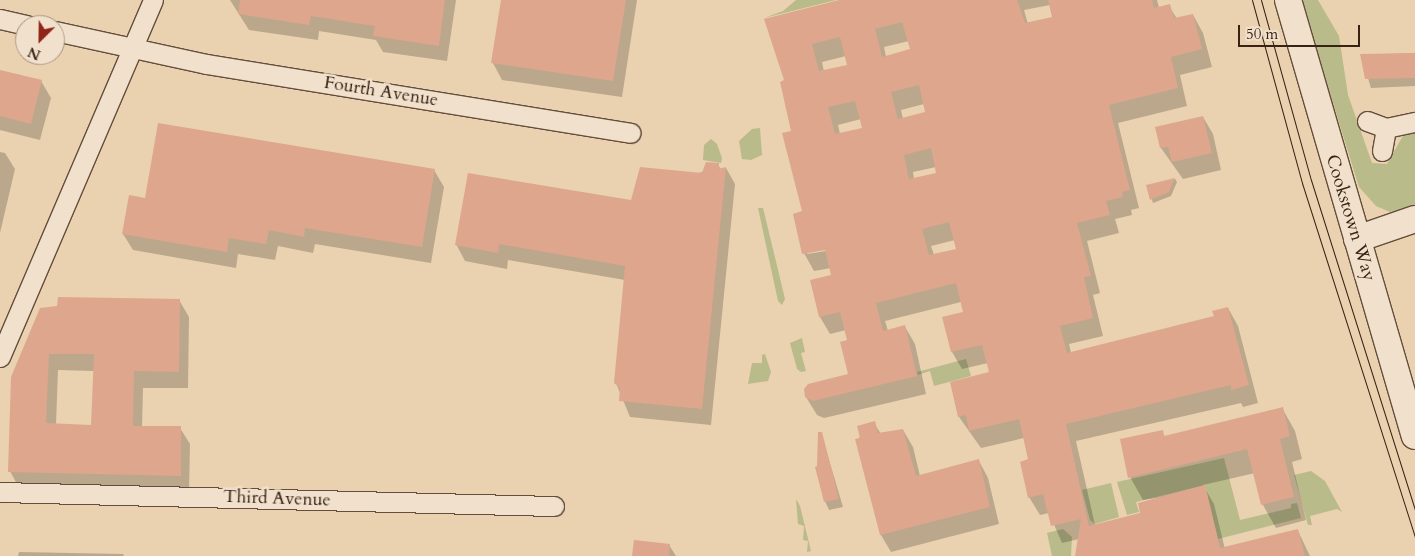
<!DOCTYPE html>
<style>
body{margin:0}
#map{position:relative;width:1415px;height:556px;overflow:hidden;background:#ead1b0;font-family:Cardo,serif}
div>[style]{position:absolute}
.green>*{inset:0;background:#b9bb8a}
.shadow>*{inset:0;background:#0003}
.building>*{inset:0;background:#dea68d}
.roads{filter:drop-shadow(1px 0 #644d3c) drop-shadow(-1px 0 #644d3c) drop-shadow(0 1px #644d3c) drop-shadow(0 -1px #644d3c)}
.street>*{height:19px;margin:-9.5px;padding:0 9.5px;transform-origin:9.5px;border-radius:9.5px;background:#f1e1cc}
.secondary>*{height:26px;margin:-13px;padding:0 13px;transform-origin:13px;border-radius:13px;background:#f1e1cc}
.tram>*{height:1px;margin:-0.5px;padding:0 0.5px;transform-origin:0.5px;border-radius:0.5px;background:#382115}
span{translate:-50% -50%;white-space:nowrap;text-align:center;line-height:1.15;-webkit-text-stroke:5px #f1e1cc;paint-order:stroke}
.street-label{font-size:18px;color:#382115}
.north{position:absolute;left:15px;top:15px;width:50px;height:50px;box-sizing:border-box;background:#f1e1cc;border:1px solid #a79483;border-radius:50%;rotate:203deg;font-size:14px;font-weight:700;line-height:20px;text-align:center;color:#382115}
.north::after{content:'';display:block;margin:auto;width:18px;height:22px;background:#8f2418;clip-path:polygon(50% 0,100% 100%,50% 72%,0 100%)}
.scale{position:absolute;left:1238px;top:25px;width:122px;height:22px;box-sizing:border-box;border:2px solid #382115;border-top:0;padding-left:6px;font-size:15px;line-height:18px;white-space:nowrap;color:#382115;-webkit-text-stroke:4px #f1e1cc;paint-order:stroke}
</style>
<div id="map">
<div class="green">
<div style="clip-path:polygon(796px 0,836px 0,764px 18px,783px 11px)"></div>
<div style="clip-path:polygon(1301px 0,1318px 0,1339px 36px,1348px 95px,1372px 163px,1387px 164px,1404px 134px,1415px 130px,1415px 207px,1390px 212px,1376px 206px,1359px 187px)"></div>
<div style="clip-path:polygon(760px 128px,762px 155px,751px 160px,742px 159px,739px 141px,752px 129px)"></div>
<div style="clip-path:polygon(711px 139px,717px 144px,722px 158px,721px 163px,703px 160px,704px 145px)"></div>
<div style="clip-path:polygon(758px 208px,763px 208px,765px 216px,785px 299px,782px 305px,778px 301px)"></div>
<div style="clip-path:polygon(802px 338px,805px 352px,801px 353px,806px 371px,801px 372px,797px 369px,790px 343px)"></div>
<div style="clip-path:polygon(765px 354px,771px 372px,768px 381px,748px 384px,752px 363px,762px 363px,762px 355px)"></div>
<div style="clip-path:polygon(966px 359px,971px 376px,934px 386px,930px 371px,918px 375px,917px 372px)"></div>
<div style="clip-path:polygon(1224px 458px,1240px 520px,1291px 508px,1291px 504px,1297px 503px,1301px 518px,1218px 539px,1205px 485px,1136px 502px,1139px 512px,1127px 515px,1117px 482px)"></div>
<div style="clip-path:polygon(1311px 471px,1325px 481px,1342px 512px,1337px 509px,1310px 516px,1312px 525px,1308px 525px,1294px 475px)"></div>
<div style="clip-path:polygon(1111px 483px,1119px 517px,1095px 524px,1090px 520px,1082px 490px)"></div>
<div style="clip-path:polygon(796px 499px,800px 506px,811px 551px,807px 552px,808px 541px,803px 540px,804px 526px,798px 524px)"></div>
<div style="clip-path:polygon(1063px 529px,1072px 537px,1071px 556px,1052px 556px,1047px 533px)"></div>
</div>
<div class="shadow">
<div style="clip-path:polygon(230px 0,456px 0,447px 61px,383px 52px,376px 40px,319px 31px,318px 40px,249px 30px)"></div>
<div style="clip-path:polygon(502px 0,637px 0,622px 97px,502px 80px,493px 63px)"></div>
<div style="clip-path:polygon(evenodd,844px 0,1157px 0,1159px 8px,1169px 6px,1177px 19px,1193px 15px,1203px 33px,1212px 67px,1180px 75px,1187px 106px,1118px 123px,1139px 208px,1131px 210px,1132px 215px,1115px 219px,1119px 233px,1087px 241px,1100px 293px,1093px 295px,1103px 336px,1069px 344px,1071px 353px,1215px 317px,1228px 308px,1238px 326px,1258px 403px,1243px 407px,1241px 403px,1076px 441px,1095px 525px,1141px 514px,1164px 497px,1143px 500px,1130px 477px,1162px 432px,1165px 437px,1282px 408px,1295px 431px,1302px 459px,1292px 462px,1306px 520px,1276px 528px,1263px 505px,1255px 473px,1203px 485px,1214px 504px,1225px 549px,1298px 531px,1310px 556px,1077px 556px,1079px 539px,1062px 543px,1049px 513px,1040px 515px,1029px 497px,1030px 460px,1024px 438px,981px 448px,959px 417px,990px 373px,988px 363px,962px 369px,952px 352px,964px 313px,961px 302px,885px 321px,888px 331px,905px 327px,915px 344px,926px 394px,824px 418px,817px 415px,806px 397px,849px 375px,849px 341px,846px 330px,830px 334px,820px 317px,833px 276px,831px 268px,814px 271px,804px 253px,803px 212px,786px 81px,766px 20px,844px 0,1050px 5px,1053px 18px,1028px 24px,1024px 10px,1050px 5px,844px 0,909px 41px,911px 50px,886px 57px,884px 47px,909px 41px,844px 0,846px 56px,848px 66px,824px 72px,822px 62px,846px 56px,844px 0,924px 104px,927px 113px,903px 119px,901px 110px,924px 104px,844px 0,861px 119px,863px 129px,840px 134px,838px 125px,861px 119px,844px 0,936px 167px,938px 174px,914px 179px,913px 172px,936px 167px,844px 0,955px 240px,957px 250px,934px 255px,931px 246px,955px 240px,844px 0,831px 247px,832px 250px,807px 254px,807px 252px,831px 247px)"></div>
<div style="clip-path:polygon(1415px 53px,1415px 86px,1371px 88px,1361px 55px)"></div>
<div style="clip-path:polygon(0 71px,41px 81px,51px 98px,40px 140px,0 130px)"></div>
<div style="clip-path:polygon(1203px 117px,1213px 134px,1221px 170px,1183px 179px,1161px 148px,1156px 128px)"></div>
<div style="clip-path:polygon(0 152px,5px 153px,15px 169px,0 233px)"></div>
<div style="clip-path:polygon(718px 165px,721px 169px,726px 168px,735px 184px,711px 425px,630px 417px,616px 383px,625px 280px,508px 260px,507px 269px,465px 261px,456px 244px,632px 202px)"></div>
<div style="clip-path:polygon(434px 170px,444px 187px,431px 263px,315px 244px,313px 253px,278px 246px,275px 260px,238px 254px,236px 268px,133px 250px,123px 234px,146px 199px)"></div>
<div style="clip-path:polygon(1175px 179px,1177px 182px,1171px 196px,1153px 203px,1148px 186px)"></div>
<div style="clip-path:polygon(evenodd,179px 300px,189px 317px,188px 388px,143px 388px,142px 427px,180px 428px,190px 444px,189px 492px,19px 488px,10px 471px,59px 307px,179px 300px,58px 370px,94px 371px,92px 426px,56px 425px,58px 370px)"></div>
<div style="clip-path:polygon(874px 423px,881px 434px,903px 430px,913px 447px,920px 476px,979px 461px,988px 478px,999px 524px,891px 552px,881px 535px,857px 440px)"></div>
<div style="clip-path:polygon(821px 433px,843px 507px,829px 510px,825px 501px,818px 468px)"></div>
<div style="clip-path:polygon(669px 545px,676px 556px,633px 556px)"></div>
<div style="clip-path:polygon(19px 552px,123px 554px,124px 556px,18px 556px)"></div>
</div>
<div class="building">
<div style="clip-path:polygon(240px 0,445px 0,439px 46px,373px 36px,375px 26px,311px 16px,309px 25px,238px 14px)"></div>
<div style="clip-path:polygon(501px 0,626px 0,613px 81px,491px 63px)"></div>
<div style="clip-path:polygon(evenodd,839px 0,1017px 0,1025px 23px,1052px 17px,1048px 0,1152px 0,1154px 8px,1170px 4px,1174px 18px,1193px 14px,1202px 49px,1171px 57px,1178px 88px,1109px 105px,1130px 190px,1122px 192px,1123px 197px,1106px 201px,1110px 215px,1077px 223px,1091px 276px,1084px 277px,1093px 318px,1060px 326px,1067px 353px,1214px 316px,1212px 311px,1228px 307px,1249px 385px,1231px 390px,1231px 385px,1066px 424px,1089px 526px,1140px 513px,1138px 503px,1205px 485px,1220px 548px,1298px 529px,1305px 556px,1075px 556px,1081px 519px,1051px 526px,1043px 494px,1028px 498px,1020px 462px,1028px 459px,1019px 419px,969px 431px,966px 415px,958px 417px,950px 382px,989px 372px,982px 345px,951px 352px,942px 317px,963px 312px,956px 283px,876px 303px,883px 331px,905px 325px,917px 376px,813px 401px,805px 397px,804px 389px,808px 384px,848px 374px,840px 342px,847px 340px,840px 312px,819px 317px,810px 280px,831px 275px,825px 250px,802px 254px,793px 214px,802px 211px,782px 133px,791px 131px,780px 82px,784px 80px,764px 19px,839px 0,902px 22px,910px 49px,882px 57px,875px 29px,902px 22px,839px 0,840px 37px,847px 65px,819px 71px,812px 44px,840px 37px,839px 0,919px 85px,925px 112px,898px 119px,891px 92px,919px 85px,839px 0,855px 101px,862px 128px,835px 134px,828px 107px,855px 101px,839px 0,931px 148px,936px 173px,909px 179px,904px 155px,931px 148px,839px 0,949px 222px,956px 249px,929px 255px,922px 229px,949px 222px)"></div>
<div style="clip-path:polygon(1415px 53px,1415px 78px,1365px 79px,1360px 54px)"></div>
<div style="clip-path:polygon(0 70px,42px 80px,31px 124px,0 116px)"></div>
<div style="clip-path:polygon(1203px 116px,1212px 153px,1172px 162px,1168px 147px,1160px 148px,1155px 127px)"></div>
<div style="clip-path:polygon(158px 123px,435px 169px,422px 247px,305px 228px,304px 237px,269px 230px,266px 244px,229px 238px,227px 252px,122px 234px,129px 195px,145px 198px)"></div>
<div style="clip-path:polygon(706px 162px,719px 163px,719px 169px,726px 167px,702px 409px,619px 401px,620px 388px,614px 383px,625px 266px,499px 244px,498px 253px,455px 245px,468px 173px,631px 200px,640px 167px,702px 173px)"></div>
<div style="clip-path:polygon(1175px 178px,1169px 192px,1150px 200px,1146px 185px)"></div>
<div style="clip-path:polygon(evenodd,58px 297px,180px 299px,179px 372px,134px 371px,133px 426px,181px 426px,181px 476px,8px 472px,11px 377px,40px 308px,57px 306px,58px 297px,49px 354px,94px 354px,91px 425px,46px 423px,49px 354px)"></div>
<div style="clip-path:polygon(1283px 407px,1290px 436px,1280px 439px,1294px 497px,1261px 505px,1247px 449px,1128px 478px,1120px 439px,1163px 430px,1164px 436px)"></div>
<div style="clip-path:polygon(875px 421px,878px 433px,903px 429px,916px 476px,979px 459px,990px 507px,880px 535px,855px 439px,860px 438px,857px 426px)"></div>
<div style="clip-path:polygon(818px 432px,822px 432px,839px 499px,824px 502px,815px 467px,817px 466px)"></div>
<div style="clip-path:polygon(634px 540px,670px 544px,669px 556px,632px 556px)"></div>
</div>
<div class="roads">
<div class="street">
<div style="left:0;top:19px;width:28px;rotate:13deg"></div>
<div style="left:55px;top:31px;width:155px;rotate:12.3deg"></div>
<div style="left:206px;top:64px;width:430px;rotate:9.2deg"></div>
<div style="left:1367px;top:121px;width:20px;rotate:20deg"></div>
<div style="left:1382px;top:151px;width:23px;rotate:-80deg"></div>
<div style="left:1386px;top:128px;width:30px;rotate:-12deg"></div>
<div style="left:0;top:357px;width:388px;rotate:-66.8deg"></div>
<div style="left:0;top:492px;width:554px;rotate:1.45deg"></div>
</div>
<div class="secondary">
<div style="left:1288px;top:0;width:454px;rotate:73.8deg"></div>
<div style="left:1357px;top:239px;width:61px;rotate:-19deg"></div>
</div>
</div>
<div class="tram">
<div style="left:1252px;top:0;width:190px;rotate:74.7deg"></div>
<div style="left:1302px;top:183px;width:373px;rotate:72.3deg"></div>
<div style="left:1261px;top:0;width:187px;rotate:74.5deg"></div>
<div style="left:1311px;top:180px;width:346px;rotate:72.5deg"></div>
</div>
<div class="street-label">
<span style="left:381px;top:92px;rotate:9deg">Fourth Avenue</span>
<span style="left:1350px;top:218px;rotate:73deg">Cookstown Way</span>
<span style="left:277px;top:499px;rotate:2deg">Third Avenue</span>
</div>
<div class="north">N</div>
<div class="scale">50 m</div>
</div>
